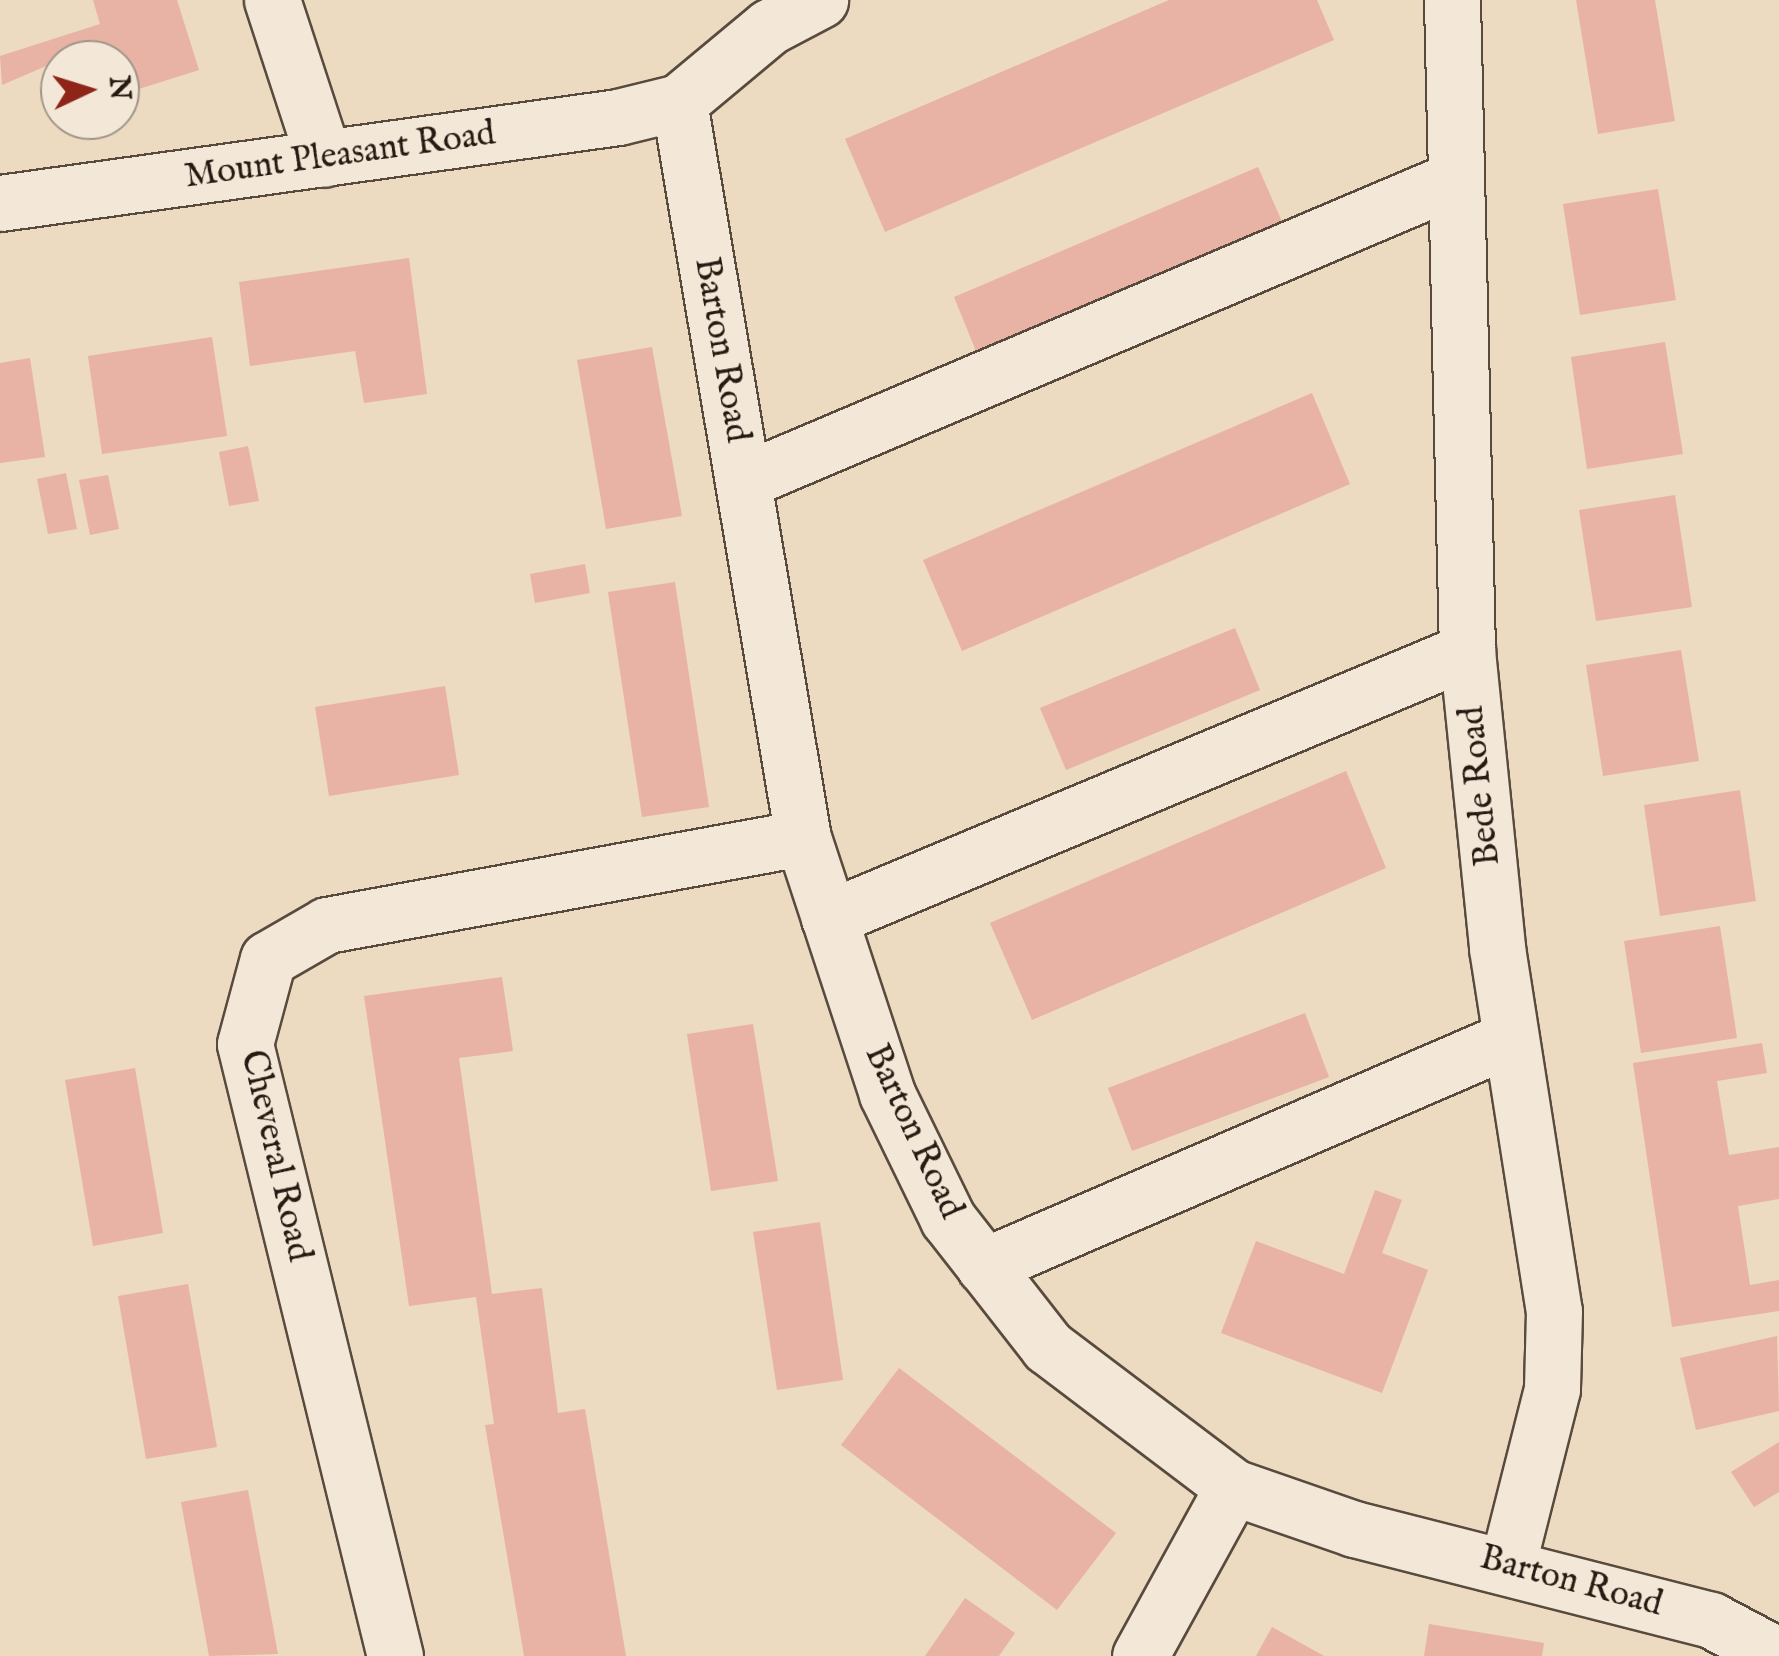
<!DOCTYPE html>
<style>
body{margin:0}
#map{position:relative;width:1779px;height:1656px;overflow:hidden;background:#ecdac1;font-family:"IM FELL English",serif}
div>[style]{position:absolute}
.building>*{inset:0;background:#e8b2a4}
.roads{filter:drop-shadow(2px 0 #584b3e) drop-shadow(-2px 0 #584b3e) drop-shadow(0 2px #584b3e) drop-shadow(0 -2px #584b3e)}
.street>*{height:55px;margin:-27.5px;padding:0 27.5px;transform-origin:27.5px;border-radius:27.5px;background:#f3e7d7}
span{translate:-50% -50%;white-space:nowrap;text-align:center;line-height:1.15;-webkit-text-stroke:8px #f3e7d7;paint-order:stroke}
.street-label{font-size:35px;color:#261b13}
.north{position:absolute;left:40px;top:40px;width:100px;height:100px;box-sizing:border-box;background:#f3e7d7;border:2px solid #a19589;border-radius:50%;rotate:86deg;font-size:28px;font-weight:700;line-height:40px;text-align:center;color:#261b13}
.north::after{content:'';display:block;margin:auto;width:35px;height:45px;background:#8f2418;clip-path:polygon(50% 0,100% 100%,50% 72%,0 100%)}
</style>
<div id="map">
<div class="building">
<div style="clip-path:polygon(93px 0,177px 0,199px 70px,120px 95px,120px 60px,60px 60px,2px 85px,0 56px,100px 24px)"></div>
<div style="clip-path:polygon(1169px 0,1317px 0,1334px 40px,885px 232px,845px 139px)"></div>
<div style="clip-path:polygon(1576px 0,1655px 0,1675px 121px,1598px 134px)"></div>
<div style="clip-path:polygon(1258px 167px,1284px 226px,978px 356px,954px 297px)"></div>
<div style="clip-path:polygon(1658px 189px,1676px 300px,1580px 315px,1563px 204px)"></div>
<div style="clip-path:polygon(409px 258px,427px 394px,364px 403px,355px 351px,250px 366px,239px 282px)"></div>
<div style="clip-path:polygon(212px 337px,227px 436px,102px 454px,88px 356px)"></div>
<div style="clip-path:polygon(1665px 342px,1683px 454px,1587px 469px,1571px 357px)"></div>
<div style="clip-path:polygon(652px 347px,682px 516px,606px 529px,577px 360px)"></div>
<div style="clip-path:polygon(30px 358px,45px 457px,0 463px,0 363px)"></div>
<div style="clip-path:polygon(1312px 393px,1350px 484px,962px 651px,923px 560px)"></div>
<div style="clip-path:polygon(248px 446px,259px 501px,229px 506px,219px 452px)"></div>
<div style="clip-path:polygon(66px 473px,77px 529px,48px 534px,37px 479px)"></div>
<div style="clip-path:polygon(108px 475px,119px 529px,90px 535px,79px 480px)"></div>
<div style="clip-path:polygon(1675px 495px,1692px 607px,1596px 621px,1579px 510px)"></div>
<div style="clip-path:polygon(585px 564px,590px 593px,535px 603px,530px 574px)"></div>
<div style="clip-path:polygon(675px 582px,709px 807px,642px 817px,608px 592px)"></div>
<div style="clip-path:polygon(1235px 628px,1260px 690px,1066px 770px,1040px 708px)"></div>
<div style="clip-path:polygon(1681px 650px,1699px 761px,1603px 776px,1586px 665px)"></div>
<div style="clip-path:polygon(445px 686px,459px 775px,329px 796px,315px 707px)"></div>
<div style="clip-path:polygon(1346px 771px,1386px 868px,1032px 1020px,990px 923px)"></div>
<div style="clip-path:polygon(1740px 790px,1756px 901px,1660px 916px,1644px 805px)"></div>
<div style="clip-path:polygon(1720px 926px,1737px 1038px,1641px 1053px,1624px 941px)"></div>
<div style="clip-path:polygon(502px 977px,513px 1051px,459px 1058px,492px 1294px,542px 1288px,558px 1413px,585px 1409px,626px 1656px,524px 1656px,485px 1425px,494px 1424px,476px 1297px,409px 1306px,364px 996px)"></div>
<div style="clip-path:polygon(1305px 1013px,1329px 1077px,1132px 1151px,1108px 1088px)"></div>
<div style="clip-path:polygon(753px 1024px,778px 1181px,711px 1191px,687px 1034px)"></div>
<div style="clip-path:polygon(1762px 1043px,1767px 1073px,1717px 1081px,1729px 1155px,1779px 1147px,1779px 1199px,1738px 1206px,1750px 1285px,1779px 1280px,1779px 1311px,1672px 1327px,1633px 1063px)"></div>
<div style="clip-path:polygon(135px 1068px,163px 1233px,93px 1246px,65px 1080px)"></div>
<div style="clip-path:polygon(1375px 1190px,1402px 1200px,1382px 1253px,1428px 1270px,1382px 1393px,1221px 1333px,1256px 1241px,1344px 1274px)"></div>
<div style="clip-path:polygon(820px 1222px,843px 1380px,777px 1390px,753px 1232px)"></div>
<div style="clip-path:polygon(188px 1284px,217px 1447px,146px 1459px,118px 1296px)"></div>
<div style="clip-path:polygon(1777px 1336px,1779px 1411px,1696px 1430px,1680px 1358px)"></div>
<div style="clip-path:polygon(899px 1368px,1116px 1533px,1057px 1610px,841px 1445px)"></div>
<div style="clip-path:polygon(1779px 1442px,1779px 1492px,1754px 1507px,1731px 1472px)"></div>
<div style="clip-path:polygon(248px 1490px,278px 1654px,209px 1656px,181px 1502px)"></div>
<div style="clip-path:polygon(965px 1598px,1015px 1633px,999px 1656px,925px 1656px)"></div>
<div style="clip-path:polygon(1429px 1624px,1544px 1643px,1542px 1656px,1424px 1656px)"></div>
<div style="clip-path:polygon(1272px 1627px,1324px 1656px,1256px 1656px)"></div>
</div>
<div class="roads">
<div class="street">
<div style="left:272px;top:0;width:167px;rotate:71.9deg"></div>
<div style="left:1452px;top:0;width:651px;rotate:88.68deg"></div>
<div style="left:1467px;top:651px;width:299px;rotate:84.2deg"></div>
<div style="left:1497px;top:948px;width:367px;rotate:81.1deg"></div>
<div style="left:1554px;top:1311px;width:78px;rotate:91.5deg"></div>
<div style="left:1552px;top:1389px;width:179px;rotate:104.2deg"></div>
<div style="left:679px;top:102px;width:746px;rotate:80.44deg"></div>
<div style="left:803px;top:838px;width:269px;rotate:71.8deg"></div>
<div style="left:887px;top:1094px;width:139px;rotate:64deg"></div>
<div style="left:948px;top:1219px;width:162px;rotate:52deg"></div>
<div style="left:1048px;top:1347px;width:232px;rotate:37.1deg"></div>
<div style="left:1233px;top:1487px;width:128px;rotate:19.1deg"></div>
<div style="left:1354px;top:1529px;width:368px;rotate:14.3deg"></div>
<div style="left:1711px;top:1620px;width:77px;rotate:27.9deg"></div>
<div style="left:0;top:203px;width:624px;rotate:-7.92deg"></div>
<div style="left:618px;top:117px;width:63px;rotate:-13.8deg"></div>
<div style="left:679px;top:102px;width:117px;rotate:-39.8deg"></div>
<div style="left:769px;top:27px;width:58px;rotate:-27.9deg"></div>
<div style="left:743px;top:481px;width:773px;rotate:-22.98deg"></div>
<div style="left:829px;top:918px;width:692px;rotate:-22.71deg"></div>
<div style="left:984px;top:1266px;width:572px;rotate:-23.38deg"></div>
<div style="left:395px;top:1656px;width:630px;rotate:-103.77deg"></div>
<div style="left:245px;top:1044px;width:88px;rotate:-74.9deg"></div>
<div style="left:268px;top:959px;width:68px;rotate:-30deg"></div>
<div style="left:327px;top:925px;width:484px;rotate:-10.4deg"></div>
<div style="left:1140px;top:1656px;width:193px;rotate:-61.2deg"></div>
</div>
</div>
<div class="street-label">
<span style="left:340px;top:156px;rotate:-8deg">Mount Pleasant Road</span>
<span style="left:721px;top:350px;rotate:80deg">Barton Road</span>
<span style="left:1481px;top:786px;rotate:-96deg">Bede Road</span>
<span style="left:913px;top:1132px;rotate:65deg">Barton Road</span>
<span style="left:275px;top:1156px;rotate:77deg">Cheveral Road</span>
<span style="left:1571px;top:1582px;rotate:15deg">Barton Road</span>
</div>
<div class="north">N</div>
</div>
